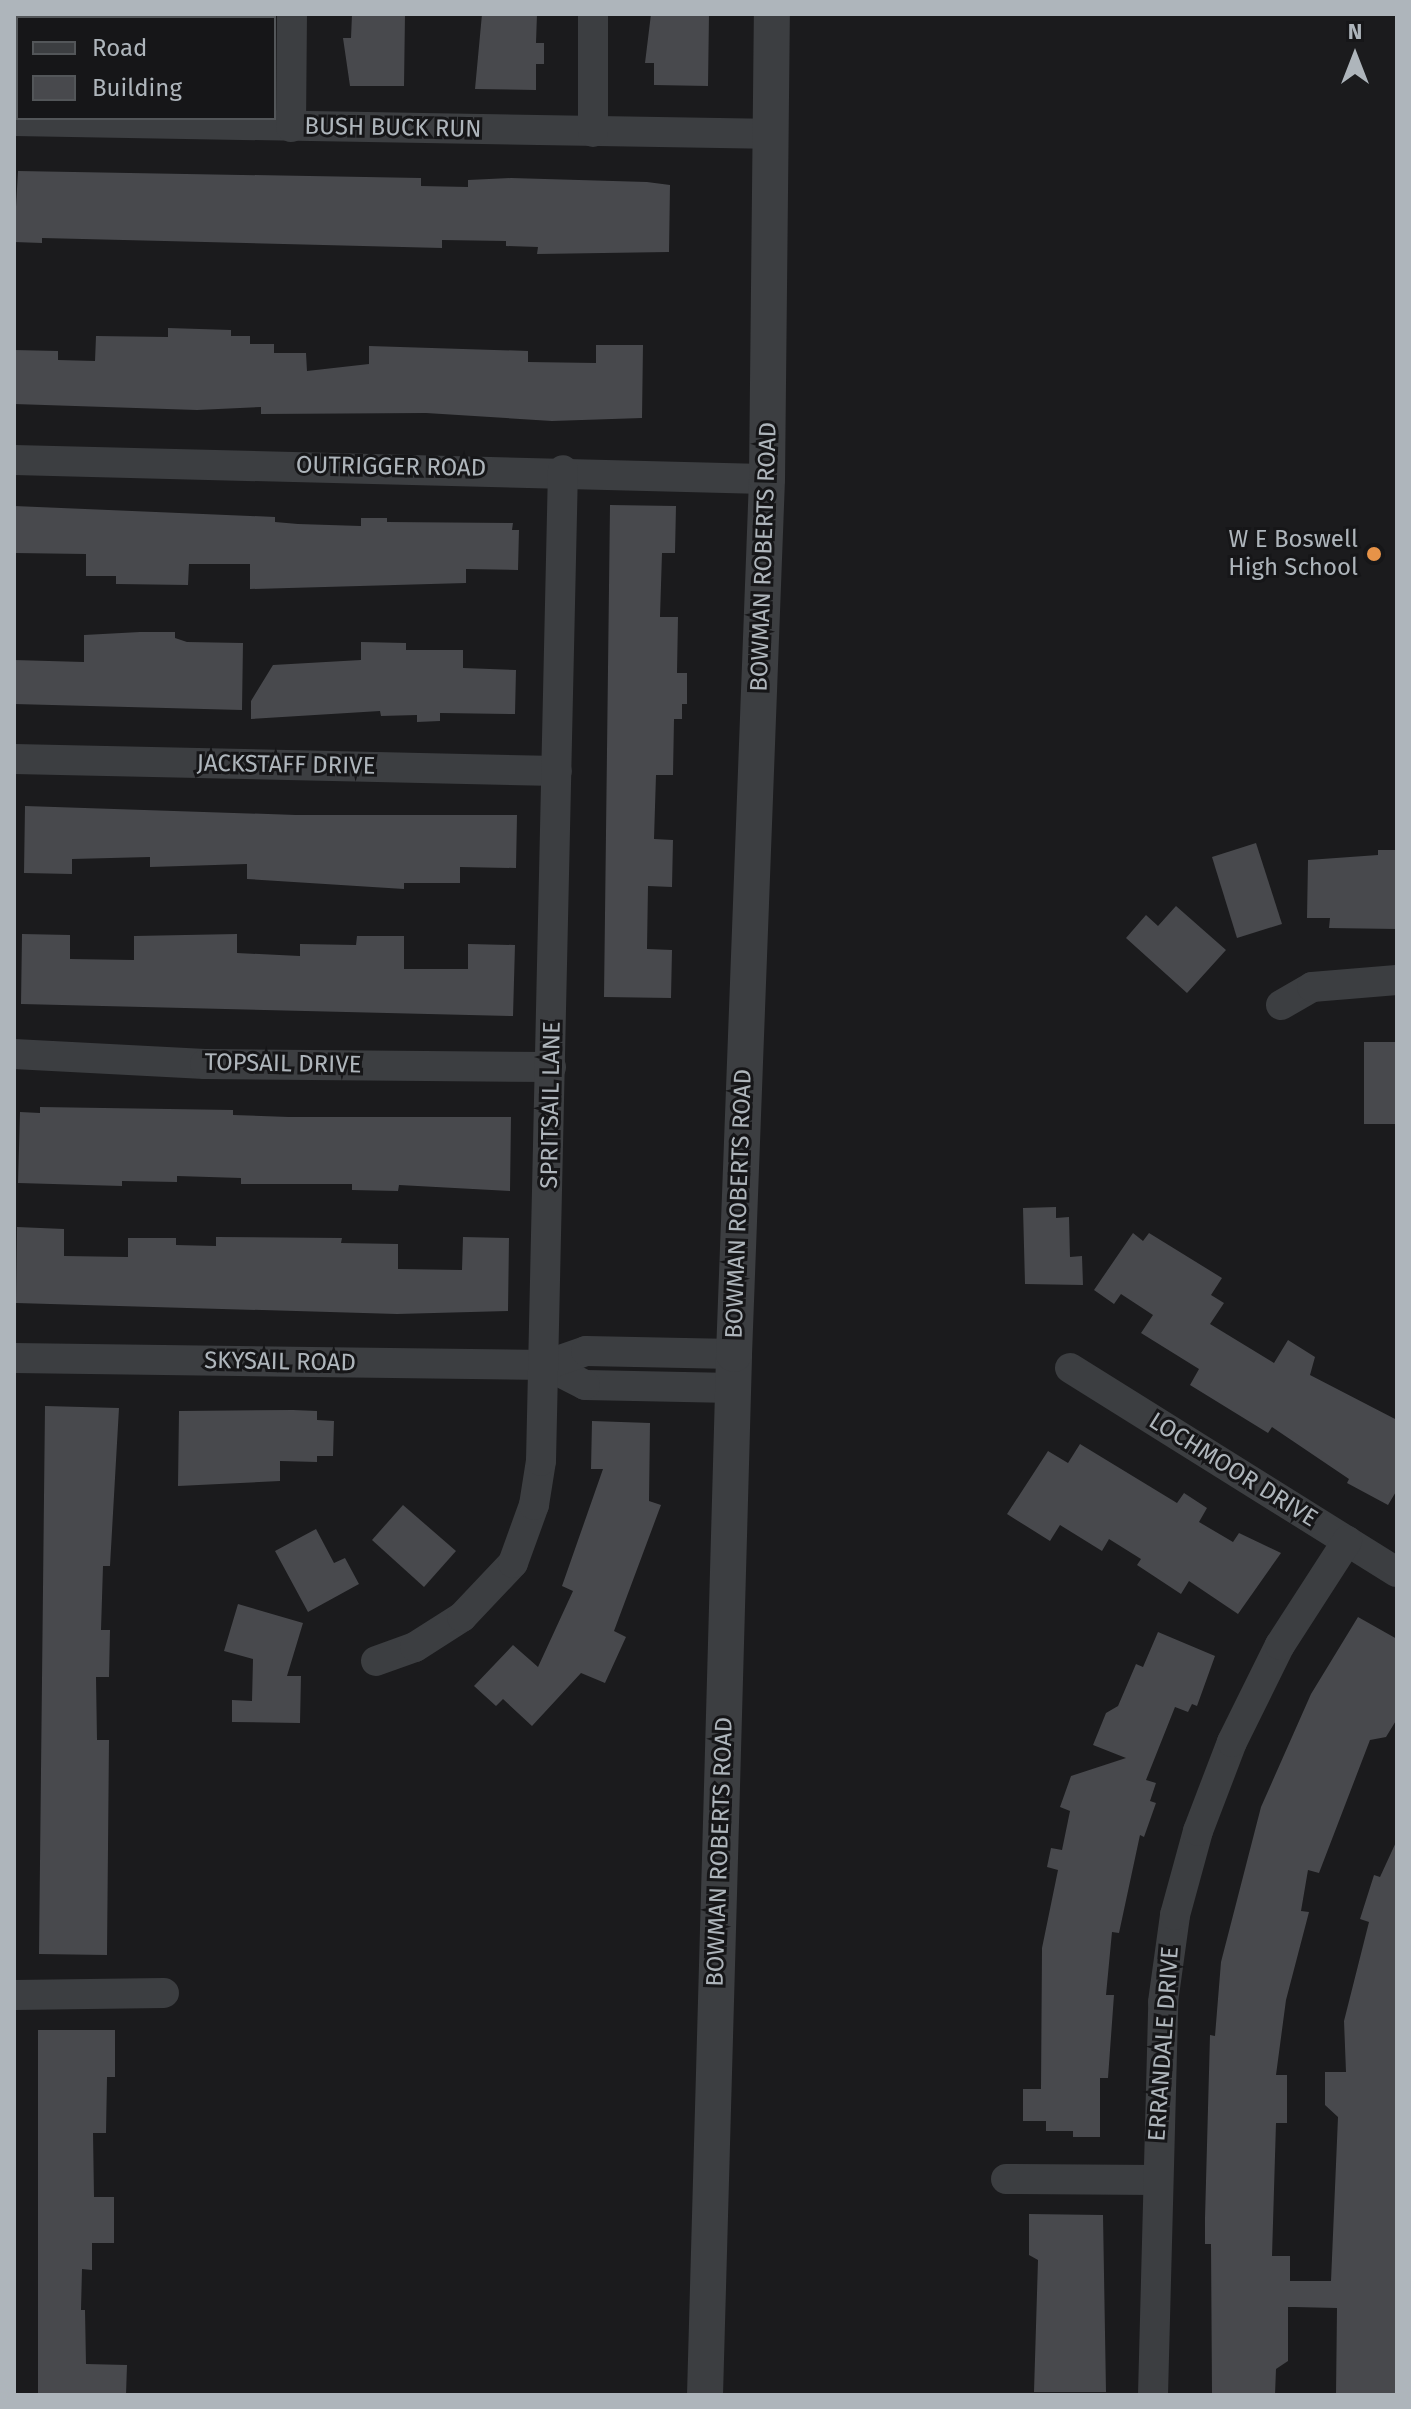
<!DOCTYPE html>
<style>
body{margin:0}
#map{position:relative;width:1411px;height:2409px;overflow:hidden;background:#1b1b1d;font-family:"Fira Sans",sans-serif}
div>[style]{position:absolute}
.building>*{inset:0;background:#48494d}
.minor>*{height:30px;margin:-15px;padding:0 15px;transform-origin:15px;border-radius:15px;background:#3c3e41}
.tertiary>*{height:36px;margin:-18px;padding:0 18px;transform-origin:18px;border-radius:18px;background:#3c3e41}
.dots>*{width:22px;height:22px;translate:-50% -50%;box-sizing:border-box;border:4px solid #161618;border-radius:50%}
span{translate:-50% -50%;white-space:nowrap;text-align:center;line-height:1.15;-webkit-text-stroke:6px #161618;paint-order:stroke}
.street-label{font-size:24px;color:#aeb5bb}
.poi-label{font-size:24px;color:#aeb5bb}
.right{translate:-100% -50%;text-align:right}
.frame{position:absolute;inset:0;border:16px solid #aeb5bb;pointer-events:none}
.legend{position:absolute;left:16px;top:16px;width:260px;height:104px;box-sizing:border-box;background:#161618;border:2px solid #535659;margin:0;padding:10px 14px;list-style:none;font-size:24px;color:#aeb5bb}
.legend li{display:flex;align-items:center;gap:16px;height:40px}
.legend b{width:40px;border:2px solid #535659}
.north{position:absolute;left:1315px;top:16px;width:80px;height:80px;-webkit-text-stroke:6px #161618;paint-order:stroke;rotate:0deg;font-size:22px;font-weight:700;line-height:32px;text-align:center;color:#aeb5bb}
.north::after{content:'';display:block;margin:auto;width:28px;height:36px;background:#aeb5bb;clip-path:polygon(50% 0,100% 100%,50% 72%,0 100%)}
</style>
<div id="map">
<div class="building">
<div style="clip-path:polygon(352px 14px,405px 14px,404px 86px,350px 86px,343px 38px,351px 38px)"></div>
<div style="clip-path:polygon(482px 14px,537px 14px,536px 43px,544px 43px,544px 64px,536px 64px,536px 90px,475px 89px)"></div>
<div style="clip-path:polygon(651px 14px,709px 14px,708px 86px,654px 85px,654px 63px,645px 63px)"></div>
<div style="clip-path:polygon(18px 171px,421px 178px,421px 186px,468px 187px,468px 180px,511px 178px,647px 182px,670px 185px,669px 252px,537px 254px,538px 247px,506px 246px,506px 241px,442px 240px,442px 248px,42px 238px,42px 243px,14px 242px)"></div>
<div style="clip-path:polygon(168px 328px,231px 330px,231px 336px,250px 336px,250px 344px,274px 344px,274px 353px,306px 353px,307px 371px,369px 364px,369px 346px,528px 351px,528px 362px,596px 363px,596px 345px,643px 345px,642px 418px,552px 421px,426px 413px,261px 414px,261px 407px,197px 410px,14px 404px,14px 350px,58px 351px,58px 360px,95px 361px,96px 336px,168px 337px)"></div>
<div style="clip-path:polygon(610px 505px,676px 506px,675px 553px,662px 553px,660px 617px,678px 617px,677px 673px,687px 673px,687px 704px,682px 704px,682px 719px,674px 719px,673px 775px,656px 775px,654px 839px,673px 840px,672px 887px,648px 886px,647px 949px,672px 950px,671px 998px,604px 997px)"></div>
<div style="clip-path:polygon(14px 506px,275px 517px,275px 522px,298px 524px,361px 526px,361px 518px,387px 518px,387px 522px,513px 523px,512px 530px,519px 530px,518px 570px,466px 569px,466px 583px,250px 589px,250px 564px,189px 564px,188px 585px,116px 584px,116px 576px,86px 576px,86px 554px,14px 553px)"></div>
<div style="clip-path:polygon(140px 632px,175px 632px,175px 638px,187px 642px,243px 643px,242px 710px,14px 704px,14px 660px,84px 662px,84px 635px)"></div>
<div style="clip-path:polygon(361px 642px,406px 643px,406px 650px,463px 650px,463px 668px,516px 670px,515px 714px,440px 713px,440px 721px,417px 722px,417px 715px,381px 716px,380px 711px,251px 719px,251px 701px,273px 665px,361px 660px)"></div>
<div style="clip-path:polygon(25px 806px,296px 815px,517px 815px,516px 868px,460px 867px,460px 883px,404px 883px,404px 889px,247px 879px,247px 864px,150px 867px,150px 857px,72px 859px,72px 874px,24px 873px)"></div>
<div style="clip-path:polygon(1256px 843px,1282px 924px,1237px 938px,1212px 857px)"></div>
<div style="clip-path:polygon(1378px 850px,1397px 850px,1397px 929px,1329px 928px,1330px 918px,1307px 918px,1308px 860px,1378px 855px)"></div>
<div style="clip-path:polygon(1176px 906px,1226px 950px,1187px 993px,1126px 938px,1146px 915px,1158px 926px)"></div>
<div style="clip-path:polygon(22px 934px,70px 935px,70px 959px,134px 960px,134px 936px,237px 934px,237px 953px,300px 956px,300px 944px,356px 945px,357px 936px,404px 936px,404px 969px,468px 969px,468px 944px,515px 945px,513px 1016px,21px 1004px)"></div>
<div style="clip-path:polygon(1364px 1042px,1397px 1042px,1397px 1124px,1364px 1124px)"></div>
<div style="clip-path:polygon(40px 1107px,233px 1110px,233px 1115px,289px 1117px,511px 1117px,510px 1191px,399px 1185px,398px 1191px,352px 1190px,352px 1184px,241px 1184px,241px 1178px,177px 1176px,177px 1182px,122px 1181px,122px 1186px,18px 1183px,20px 1112px,40px 1113px)"></div>
<div style="clip-path:polygon(1056px 1207px,1056px 1218px,1069px 1217px,1070px 1257px,1082px 1256px,1083px 1285px,1025px 1284px,1023px 1208px)"></div>
<div style="clip-path:polygon(17px 1227px,64px 1229px,64px 1256px,128px 1257px,128px 1238px,176px 1238px,176px 1245px,216px 1246px,216px 1237px,342px 1238px,341px 1243px,398px 1244px,398px 1269px,462px 1270px,463px 1237px,509px 1238px,508px 1311px,397px 1314px,16px 1303px)"></div>
<div style="clip-path:polygon(1133px 1233px,1143px 1241px,1149px 1233px,1222px 1278px,1211px 1295px,1224px 1303px,1210px 1324px,1274px 1363px,1288px 1340px,1315px 1357px,1310px 1375px,1397px 1420px,1397px 1490px,1388px 1505px,1347px 1483px,1349px 1479px,1272px 1427px,1268px 1433px,1190px 1385px,1199px 1369px,1141px 1333px,1153px 1315px,1121px 1294px,1114px 1304px,1094px 1290px)"></div>
<div style="clip-path:polygon(45px 1406px,119px 1408px,110px 1566px,103px 1566px,101px 1630px,110px 1630px,109px 1677px,96px 1677px,97px 1740px,109px 1740px,107px 1955px,39px 1954px)"></div>
<div style="clip-path:polygon(293px 1410px,317px 1411px,317px 1420px,334px 1421px,333px 1456px,317px 1456px,317px 1462px,280px 1461px,280px 1481px,178px 1486px,179px 1411px)"></div>
<div style="clip-path:polygon(592px 1421px,650px 1423px,649px 1501px,661px 1505px,614px 1631px,626px 1637px,605px 1683px,581px 1673px,532px 1726px,503px 1699px,496px 1706px,474px 1686px,513px 1645px,538px 1667px,573px 1591px,562px 1586px,603px 1469px,591px 1469px)"></div>
<div style="clip-path:polygon(1080px 1444px,1177px 1503px,1184px 1493px,1207px 1508px,1199px 1522px,1233px 1542px,1239px 1533px,1281px 1553px,1238px 1614px,1189px 1581px,1181px 1594px,1137px 1565px,1141px 1559px,1109px 1539px,1102px 1551px,1060px 1525px,1050px 1541px,1007px 1514px,1048px 1451px,1068px 1463px)"></div>
<div style="clip-path:polygon(403px 1505px,456px 1551px,424px 1587px,372px 1540px)"></div>
<div style="clip-path:polygon(316px 1529px,334px 1563px,345px 1558px,359px 1584px,308px 1612px,275px 1551px)"></div>
<div style="clip-path:polygon(238px 1604px,303px 1623px,287px 1676px,301px 1676px,300px 1723px,232px 1722px,232px 1700px,252px 1701px,253px 1659px,224px 1651px)"></div>
<div style="clip-path:polygon(1358px 1617px,1397px 1639px,1397px 1719px,1386px 1737px,1370px 1740px,1319px 1873px,1308px 1870px,1301px 1911px,1309px 1912px,1286px 2000px,1276px 2075px,1287px 2075px,1287px 2123px,1276px 2123px,1272px 2256px,1290px 2256px,1290px 2281px,1331px 2281px,1338px 2117px,1325px 2105px,1325px 2072px,1346px 2072px,1344px 2021px,1369px 1922px,1360px 1919px,1374px 1875px,1380px 1877px,1397px 1840px,1397px 2395px,1336px 2395px,1337px 2308px,1295px 2307px,1288px 2307px,1288px 2361px,1276px 2369px,1275px 2395px,1212px 2395px,1211px 2244px,1205px 2244px,1205px 2218px,1210px 2035px,1215px 2036px,1221px 1962px,1261px 1807px,1311px 1694px)"></div>
<div style="clip-path:polygon(1158px 1632px,1215px 1656px,1197px 1706px,1192px 1704px,1188px 1712px,1175px 1707px,1146px 1780px,1156px 1783px,1150px 1801px,1156px 1803px,1144px 1837px,1140px 1835px,1119px 1933px,1112px 1932px,1106px 1995px,1114px 1995px,1108px 2078px,1100px 2078px,1100px 2137px,1073px 2137px,1073px 2131px,1046px 2131px,1046px 2121px,1023px 2121px,1023px 2089px,1041px 2089px,1042px 1948px,1058px 1870px,1047px 1867px,1051px 1848px,1062px 1850px,1070px 1811px,1060px 1807px,1071px 1776px,1126px 1758px,1093px 1745px,1106px 1713px,1118px 1706px,1136px 1664px,1143px 1667px)"></div>
<div style="clip-path:polygon(38px 2030px,115px 2030px,115px 2077px,107px 2077px,106px 2133px,93px 2133px,94px 2197px,114px 2197px,114px 2243px,92px 2243px,92px 2270px,82px 2269px,81px 2310px,85px 2310px,86px 2364px,127px 2365px,126px 2395px,38px 2395px)"></div>
<div style="clip-path:polygon(1029px 2214px,1103px 2215px,1106px 2392px,1034px 2392px,1038px 2260px,1029px 2255px)"></div>
</div>
<div class="minor">
<div style="left:14px;top:121px;width:757px;rotate:0.98deg"></div>
<div style="left:291px;top:127px;width:113px;rotate:-89.5deg"></div>
<div style="left:593px;top:132px;width:118px;rotate:-90deg"></div>
<div style="left:14px;top:460px;width:753px;rotate:1.45deg"></div>
<div style="left:14px;top:759px;width:543px;rotate:1.27deg"></div>
<div style="left:1281px;top:1005px;width:36px;rotate:-30deg"></div>
<div style="left:1312px;top:987px;width:85px;rotate:-4.7deg"></div>
<div style="left:14px;top:1054px;width:191px;rotate:3deg"></div>
<div style="left:205px;top:1064px;width:346px;rotate:0.5deg"></div>
<div style="left:14px;top:1358px;width:532px;rotate:0.75deg"></div>
<div style="left:1070px;top:1368px;width:385px;rotate:32deg"></div>
<div style="left:733px;top:1388px;width:148px;rotate:-178.8deg"></div>
<div style="left:585px;top:1385px;width:44px;rotate:-152.9deg"></div>
<div style="left:546px;top:1365px;width:42px;rotate:-19.3deg"></div>
<div style="left:586px;top:1351px;width:148px;rotate:1.2deg"></div>
<div style="left:376px;top:1661px;width:41px;rotate:-19.7deg"></div>
<div style="left:415px;top:1647px;width:56px;rotate:-32.6deg"></div>
<div style="left:462px;top:1617px;width:74px;rotate:-46.6deg"></div>
<div style="left:513px;top:1563px;width:62px;rotate:-70.1deg"></div>
<div style="left:534px;top:1505px;width:45px;rotate:-81deg"></div>
<div style="left:541px;top:1461px;width:991px;rotate:-88.73deg"></div>
<div style="left:14px;top:1995px;width:150px;rotate:-0.8deg"></div>
<div style="left:1006px;top:2179px;width:150px;rotate:0.4deg"></div>
<div style="left:1153px;top:2395px;width:393px;rotate:-88.5deg"></div>
<div style="left:1163px;top:2002px;width:88px;rotate:-82.1deg"></div>
<div style="left:1175px;top:1915px;width:87px;rotate:-74.7deg"></div>
<div style="left:1198px;top:1831px;width:95px;rotate:-69.1deg"></div>
<div style="left:1232px;top:1742px;width:108px;rotate:-63.7deg"></div>
<div style="left:1280px;top:1645px;width:124px;rotate:-57.2deg"></div>
</div>
<div class="tertiary">
<div style="left:705px;top:2395px;width:1041px;rotate:-88.4deg"></div>
<div style="left:734px;top:1354px;width:876px;rotate:-87.84deg"></div>
<div style="left:767px;top:479px;width:465px;rotate:-89.4deg"></div>
</div>
<div class="dots">
<div style="left:1374px;top:554px;background:#e79348"></div>
</div>
<div class="street-label">
<span style="left:393px;top:128px;rotate:1deg">BUSH BUCK RUN</span>
<span style="left:391px;top:467px;rotate:1deg">OUTRIGGER ROAD</span>
<span style="left:764px;top:557px;rotate:-88deg">BOWMAN ROBERTS ROAD</span>
<span style="left:286px;top:765px;rotate:1deg">JACKSTAFF DRIVE</span>
<span style="left:283px;top:1064px;rotate:1deg">TOPSAIL DRIVE</span>
<span style="left:551px;top:1105px;rotate:-89deg">SPRITSAIL LANE</span>
<span style="left:739px;top:1204px;rotate:-88deg">BOWMAN ROBERTS ROAD</span>
<span style="left:280px;top:1362px;rotate:1deg">SKYSAIL ROAD</span>
<span style="left:1233px;top:1470px;rotate:32deg">LOCHMOOR DRIVE</span>
<span style="left:720px;top:1852px;rotate:-88deg">BOWMAN ROBERTS ROAD</span>
<span style="left:1164px;top:2044px;rotate:-86deg">ERRANDALE DRIVE</span>
</div>
<div class="poi-label">
<span class="right" style="left:1358px;top:554px">W E Boswell<br>High School</span>
</div>
<div class="frame"></div>
<ul class="legend">
<li><b style="height:10px;background:#3c3e41"></b>Road</li>
<li><b style="height:22px;background:#48494d"></b>Building</li>
</ul>
<div class="north">N</div>
</div>
